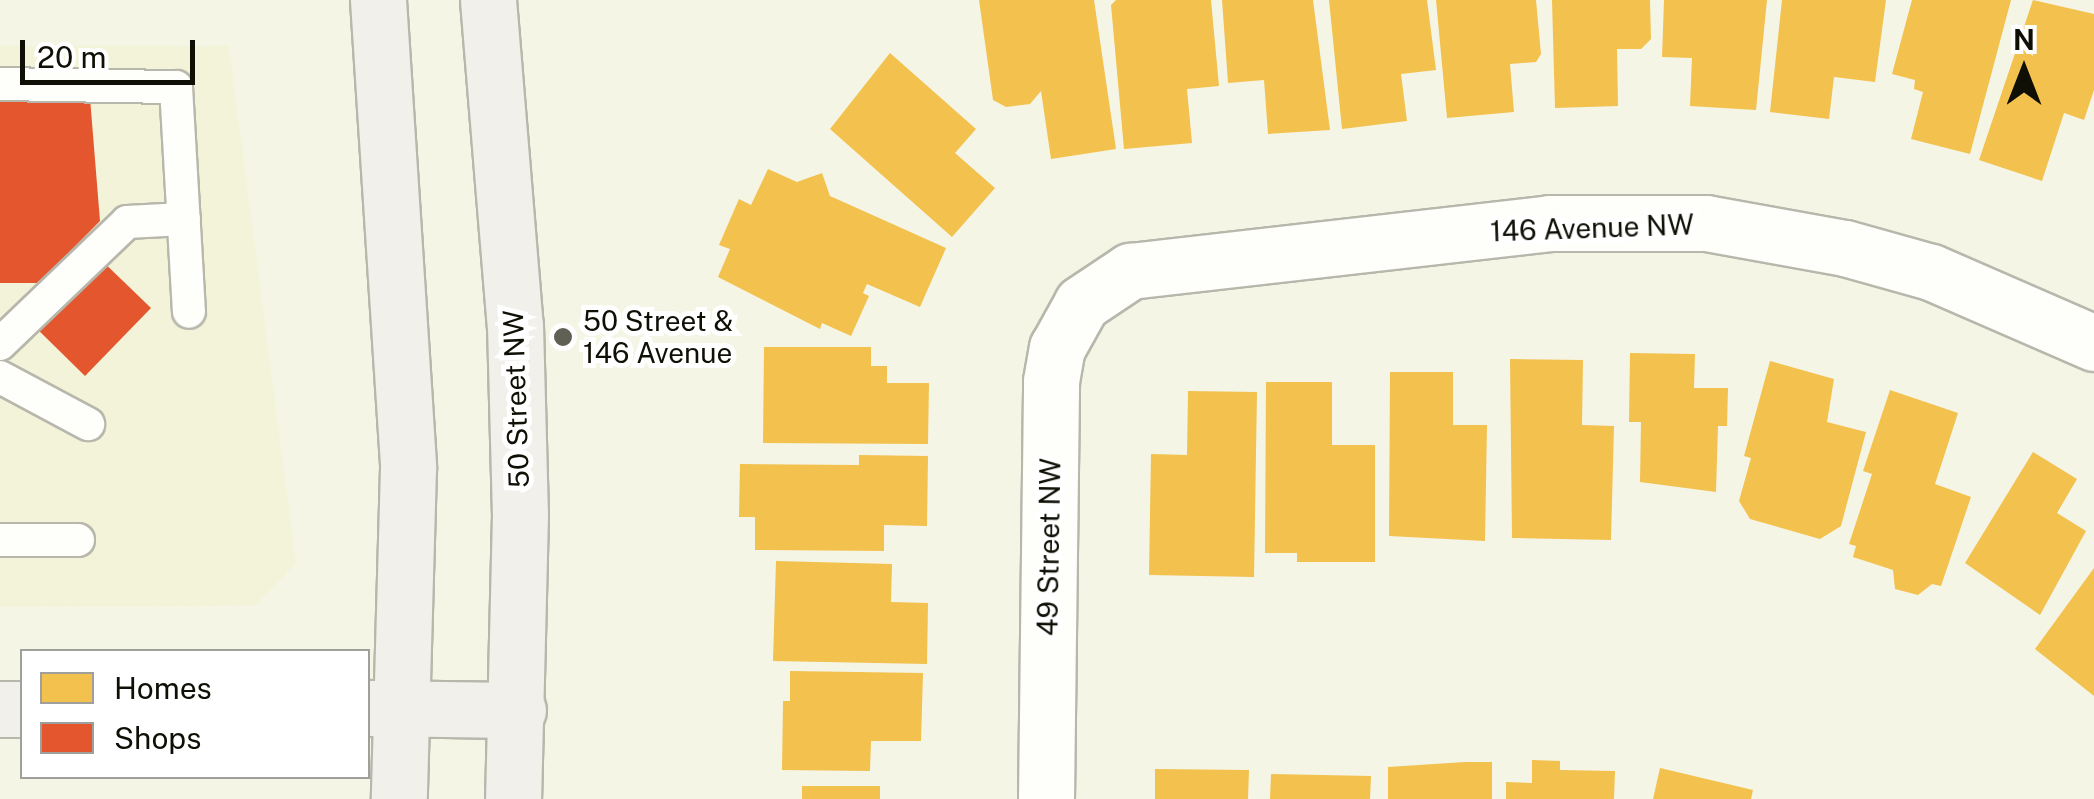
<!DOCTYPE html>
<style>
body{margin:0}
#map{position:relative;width:2094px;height:799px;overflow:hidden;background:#f5f5e6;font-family:"Public Sans",sans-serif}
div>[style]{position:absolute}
.built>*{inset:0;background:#f3f3d9}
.homes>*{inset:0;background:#f2c14e}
.shops>*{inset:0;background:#e4572e}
.roads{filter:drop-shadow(2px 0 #b7b7ac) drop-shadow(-2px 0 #b7b7ac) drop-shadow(0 2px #b7b7ac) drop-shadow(0 -2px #b7b7ac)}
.lane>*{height:32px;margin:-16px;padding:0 16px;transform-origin:16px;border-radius:16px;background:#fefefb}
.street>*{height:55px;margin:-27.5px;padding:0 27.5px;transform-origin:27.5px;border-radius:27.5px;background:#fefefb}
.secondary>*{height:55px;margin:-27.5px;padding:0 27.5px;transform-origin:27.5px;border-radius:27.5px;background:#f1f0ea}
.dots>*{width:28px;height:28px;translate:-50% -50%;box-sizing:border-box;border:5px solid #fff;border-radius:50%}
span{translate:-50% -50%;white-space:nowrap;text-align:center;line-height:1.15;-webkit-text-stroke:10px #fff;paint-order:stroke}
.street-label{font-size:28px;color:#0f0f06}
.poi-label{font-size:28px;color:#0f0f06}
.left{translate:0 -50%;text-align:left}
.legend{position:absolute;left:20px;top:649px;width:350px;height:130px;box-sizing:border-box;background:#fff;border:2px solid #9f9f9b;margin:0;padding:12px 18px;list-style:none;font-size:30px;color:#0f0f06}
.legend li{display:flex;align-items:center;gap:20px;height:50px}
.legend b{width:50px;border:2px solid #9f9f9b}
.north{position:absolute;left:1974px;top:20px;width:100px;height:100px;-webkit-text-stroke:8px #fff;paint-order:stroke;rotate:0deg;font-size:28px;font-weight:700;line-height:40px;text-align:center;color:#0f0f06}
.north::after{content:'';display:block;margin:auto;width:35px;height:45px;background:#0f0f06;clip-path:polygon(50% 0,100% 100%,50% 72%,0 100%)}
.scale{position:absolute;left:20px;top:40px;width:175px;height:45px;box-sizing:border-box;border:5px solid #0f0f06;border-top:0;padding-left:12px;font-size:30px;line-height:35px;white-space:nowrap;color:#0f0f06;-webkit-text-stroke:8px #fff;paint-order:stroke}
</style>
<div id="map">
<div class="built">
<div style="clip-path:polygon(0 46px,229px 46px,296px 563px,255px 606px,0 607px)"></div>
</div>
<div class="homes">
<div style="clip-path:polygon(979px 0,1094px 0,1116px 149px,1051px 159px,1041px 91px,1030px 104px,1006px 107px,993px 100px)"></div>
<div style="clip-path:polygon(1116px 0,1211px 0,1219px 86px,1187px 89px,1192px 143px,1124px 149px,1111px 5px)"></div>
<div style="clip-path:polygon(1222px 0,1313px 0,1330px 130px,1268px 134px,1264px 80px,1228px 83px)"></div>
<div style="clip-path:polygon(1329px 0,1427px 0,1436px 70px,1401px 74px,1407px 121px,1342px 129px)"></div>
<div style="clip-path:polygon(1436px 0,1536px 0,1541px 54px,1536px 62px,1510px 64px,1514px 112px,1447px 118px)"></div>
<div style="clip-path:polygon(1552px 0,1650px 0,1651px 39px,1641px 49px,1617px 49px,1618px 106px,1555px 108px)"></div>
<div style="clip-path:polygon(1664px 0,1767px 0,1756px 110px,1690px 106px,1692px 58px,1662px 57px)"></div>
<div style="clip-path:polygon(1782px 0,1886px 0,1875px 82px,1834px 77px,1829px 119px,1770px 112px)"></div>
<div style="clip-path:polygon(1912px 0,2011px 0,1970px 154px,1911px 139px,1923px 92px,1914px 89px,1915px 80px,1892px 74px)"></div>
<div style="clip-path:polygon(2033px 0,2094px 14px,2094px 90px,2084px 120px,2064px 113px,2042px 181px,1979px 160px)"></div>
<div style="clip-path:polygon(890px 53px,976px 129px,955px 153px,995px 188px,952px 237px,830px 129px)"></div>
<div style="clip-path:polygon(768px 169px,797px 182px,822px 173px,830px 196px,946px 248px,920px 307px,867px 284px,863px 293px,869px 296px,851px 336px,822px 323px,820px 329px,718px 277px,730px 249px,719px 245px,739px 199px,751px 205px)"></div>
<div style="clip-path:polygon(764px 347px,871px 347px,871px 366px,887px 366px,887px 383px,929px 383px,928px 444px,763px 443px)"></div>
<div style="clip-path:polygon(1630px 353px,1695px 354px,1694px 388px,1728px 388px,1727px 426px,1718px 426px,1716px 492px,1640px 482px,1641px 422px,1629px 422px)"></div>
<div style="clip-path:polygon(1510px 359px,1583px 360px,1582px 425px,1614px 426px,1611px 540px,1512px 538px)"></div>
<div style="clip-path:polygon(1770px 361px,1834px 379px,1827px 422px,1866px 432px,1841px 526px,1820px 539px,1750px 519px,1739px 501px,1751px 458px,1744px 456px)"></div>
<div style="clip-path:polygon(1390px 372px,1453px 372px,1453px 425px,1487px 425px,1485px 541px,1389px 536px)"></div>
<div style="clip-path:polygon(1266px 382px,1332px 382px,1332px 445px,1375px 445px,1375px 562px,1297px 562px,1297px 553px,1265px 553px)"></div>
<div style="clip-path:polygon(1890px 390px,1958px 413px,1935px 484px,1971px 497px,1941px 586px,1932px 584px,1918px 595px,1895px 589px,1893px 570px,1853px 557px,1856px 546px,1849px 544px,1872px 474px,1863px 471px)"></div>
<div style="clip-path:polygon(1188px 391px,1257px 392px,1254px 577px,1149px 575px,1151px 454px,1187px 455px)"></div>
<div style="clip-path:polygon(2033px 452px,2077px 479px,2057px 513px,2086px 531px,2040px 615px,1965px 563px)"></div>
<div style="clip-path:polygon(859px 455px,928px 456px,927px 526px,884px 525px,884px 551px,755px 550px,755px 517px,739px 517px,740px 464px,859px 465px)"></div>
<div style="clip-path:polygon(776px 561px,892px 564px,891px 602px,928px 603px,927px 664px,773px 661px)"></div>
<div style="clip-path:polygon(2094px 568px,2094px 696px,2035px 649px)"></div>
<div style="clip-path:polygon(790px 671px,923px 673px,921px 741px,871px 741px,870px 771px,782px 770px,783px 701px,790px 701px)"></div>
<div style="clip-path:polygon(1532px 760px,1560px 761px,1560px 770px,1615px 771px,1614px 799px,1506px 799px,1506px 782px,1532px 783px)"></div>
<div style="clip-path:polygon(1465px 762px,1492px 762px,1492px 799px,1388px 799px,1388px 767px)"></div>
<div style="clip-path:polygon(1660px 768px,1753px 790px,1751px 799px,1653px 799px)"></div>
<div style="clip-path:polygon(1155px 769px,1249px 770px,1248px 799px,1155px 799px)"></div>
<div style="clip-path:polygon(1271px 774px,1371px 776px,1370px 799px,1270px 799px)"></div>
<div style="clip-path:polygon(802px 786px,880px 786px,880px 799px,802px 799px)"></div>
</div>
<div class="shops">
<div style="clip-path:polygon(0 98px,90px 98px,100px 221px,39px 283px,0 283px)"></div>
<div style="clip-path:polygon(95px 254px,151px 308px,85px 376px,29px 321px)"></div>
</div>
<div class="roads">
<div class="lane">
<div style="left:0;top:84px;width:176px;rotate:1deg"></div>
<div style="left:176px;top:87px;width:225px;rotate:86.7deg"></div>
<div style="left:0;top:344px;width:176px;rotate:-43.8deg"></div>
<div style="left:127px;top:222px;width:57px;rotate:-3deg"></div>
<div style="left:0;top:377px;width:100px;rotate:28.1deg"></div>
<div style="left:0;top:540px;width:78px"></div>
</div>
<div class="street">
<div style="left:1046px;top:799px;width:418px;rotate:-89.3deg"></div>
<div style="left:1051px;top:381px;width:34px;rotate:-80deg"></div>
<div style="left:1057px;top:348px;width:51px;rotate:-60.9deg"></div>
<div style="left:1082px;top:303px;width:58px;rotate:-33.7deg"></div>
<div style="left:1130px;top:271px;width:422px;rotate:-6.5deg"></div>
<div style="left:1549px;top:223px;width:157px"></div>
<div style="left:1706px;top:223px;width:141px;rotate:10.2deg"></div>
<div style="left:1845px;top:248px;width:89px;rotate:15.6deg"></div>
<div style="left:1931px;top:272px;width:178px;rotate:23.5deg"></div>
</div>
<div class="secondary">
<div style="left:378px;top:0;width:469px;rotate:86.3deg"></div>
<div style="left:408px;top:468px;width:331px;rotate:91.6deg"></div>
<div style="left:488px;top:0;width:326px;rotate:85.3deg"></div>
<div style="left:515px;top:325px;width:190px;rotate:88.5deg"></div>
<div style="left:520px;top:515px;width:284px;rotate:91.4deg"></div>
<div style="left:368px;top:708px;width:150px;rotate:0.8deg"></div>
<div style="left:0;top:709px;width:22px"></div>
</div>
</div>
<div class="dots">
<div style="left:563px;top:337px;background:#606054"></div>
</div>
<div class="street-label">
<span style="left:1592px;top:228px;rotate:-2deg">146 Avenue NW</span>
<span style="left:516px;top:399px;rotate:-92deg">50 Street NW</span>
<span style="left:1049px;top:547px;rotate:-89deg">49 Street NW</span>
</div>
<div class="poi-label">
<span class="left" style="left:583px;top:337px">50 Street &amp;<br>146 Avenue</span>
</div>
<ul class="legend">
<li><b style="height:28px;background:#f2c14e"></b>Homes</li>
<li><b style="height:28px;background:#e4572e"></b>Shops</li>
</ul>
<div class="north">N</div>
<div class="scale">20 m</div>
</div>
